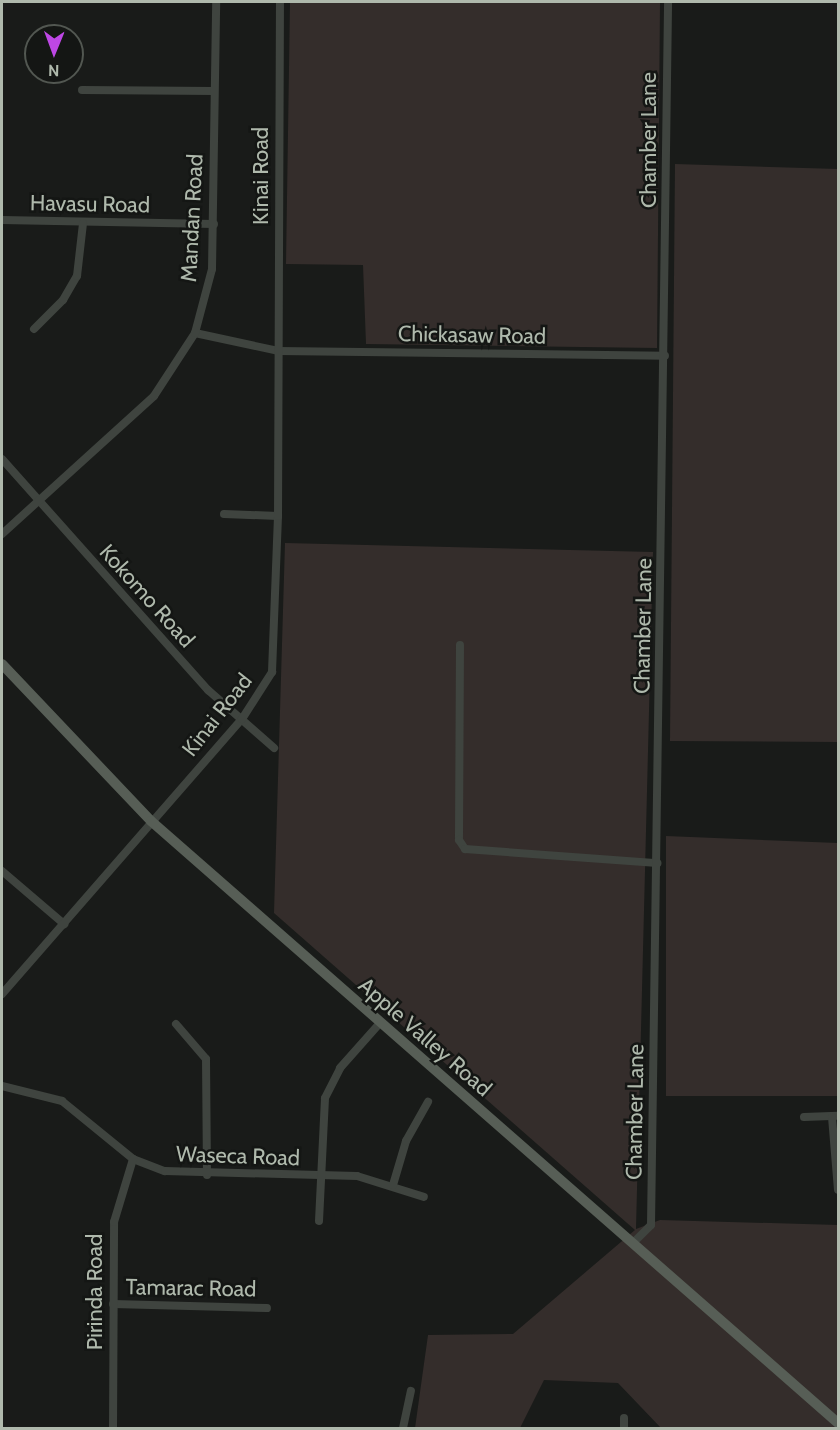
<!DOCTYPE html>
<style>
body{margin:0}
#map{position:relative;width:840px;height:1430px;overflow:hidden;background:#191b19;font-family:Cabin,sans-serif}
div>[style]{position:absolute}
.green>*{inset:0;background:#342d2b}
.minor>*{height:8px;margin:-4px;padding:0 4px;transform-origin:4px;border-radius:4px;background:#3f443f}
.major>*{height:10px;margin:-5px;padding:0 5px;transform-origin:5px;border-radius:5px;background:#575e56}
span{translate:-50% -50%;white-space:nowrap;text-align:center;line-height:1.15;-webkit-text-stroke:5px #141614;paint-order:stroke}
.street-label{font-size:22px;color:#afb9ac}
.frame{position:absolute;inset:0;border:3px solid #afb9ac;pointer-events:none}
.north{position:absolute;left:24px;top:24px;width:60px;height:60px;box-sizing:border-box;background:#141614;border:2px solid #525751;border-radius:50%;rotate:181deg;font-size:16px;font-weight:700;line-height:24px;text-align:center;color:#afb9ac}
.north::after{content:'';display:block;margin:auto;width:21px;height:27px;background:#be47e5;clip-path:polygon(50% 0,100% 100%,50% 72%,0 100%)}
</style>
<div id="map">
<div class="green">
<div style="clip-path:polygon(290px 2px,660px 2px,657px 348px,366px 344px,363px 265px,286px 264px)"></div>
<div style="clip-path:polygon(675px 164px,838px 169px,838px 742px,670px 741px)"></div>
<div style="clip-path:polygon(285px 543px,653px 552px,636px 1229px,660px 1220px,838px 1225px,838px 1428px,661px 1428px,618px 1383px,544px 1380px,520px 1428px,415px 1428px,428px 1335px,513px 1334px,635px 1230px,274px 913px)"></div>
<div style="clip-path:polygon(666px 836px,838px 843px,838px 1096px,666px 1096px)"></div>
</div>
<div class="minor">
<div style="left:82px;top:90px;width:132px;rotate:0.4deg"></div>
<div style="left:2px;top:220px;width:212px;rotate:1.1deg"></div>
<div style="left:34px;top:329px;width:41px;rotate:-45deg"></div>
<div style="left:63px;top:300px;width:28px;rotate:-60deg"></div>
<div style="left:77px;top:276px;width:53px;rotate:-83.5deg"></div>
<div style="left:195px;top:333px;width:85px;rotate:12.2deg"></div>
<div style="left:278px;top:351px;width:387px;rotate:0.7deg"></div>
<div style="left:2px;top:459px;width:310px;rotate:48.3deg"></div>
<div style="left:208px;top:690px;width:88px;rotate:41.3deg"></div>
<div style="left:224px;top:514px;width:54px;rotate:2.1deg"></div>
<div style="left:2px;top:534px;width:205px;rotate:-42.2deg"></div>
<div style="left:154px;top:396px;width:75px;rotate:-56.9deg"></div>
<div style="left:195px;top:333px;width:66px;rotate:-75.1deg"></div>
<div style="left:212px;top:269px;width:267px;rotate:-89.1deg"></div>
<div style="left:460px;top:645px;width:195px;rotate:90.3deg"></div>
<div style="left:459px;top:840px;width:11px;rotate:56deg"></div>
<div style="left:465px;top:849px;width:193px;rotate:4.2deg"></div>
<div style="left:2px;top:871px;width:82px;rotate:40.5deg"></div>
<div style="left:2px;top:994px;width:365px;rotate:-48.9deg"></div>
<div style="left:242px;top:719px;width:56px;rotate:-57.4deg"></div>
<div style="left:272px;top:672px;width:156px;rotate:-87.8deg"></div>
<div style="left:278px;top:516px;width:514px;rotate:-89.78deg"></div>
<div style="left:176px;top:1024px;width:46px;rotate:49.4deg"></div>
<div style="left:206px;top:1059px;width:116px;rotate:89.5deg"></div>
<div style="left:2px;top:1086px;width:62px;rotate:14deg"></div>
<div style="left:62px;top:1101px;width:92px;rotate:39.2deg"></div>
<div style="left:133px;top:1159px;width:34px;rotate:21deg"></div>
<div style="left:165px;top:1171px;width:192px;rotate:1.5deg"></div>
<div style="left:357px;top:1176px;width:70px;rotate:17.4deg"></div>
<div style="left:804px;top:1117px;width:34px;rotate:-2deg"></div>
<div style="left:832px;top:1117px;width:73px;rotate:85.3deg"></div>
<div style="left:393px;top:1185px;width:46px;rotate:-73.5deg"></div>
<div style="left:406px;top:1141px;width:45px;rotate:-60.6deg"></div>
<div style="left:319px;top:1221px;width:123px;rotate:-87.2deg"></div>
<div style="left:325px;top:1098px;width:34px;rotate:-63deg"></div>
<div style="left:340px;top:1068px;width:59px;rotate:-48.4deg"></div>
<div style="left:633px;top:1243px;width:25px;rotate:-45deg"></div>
<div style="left:651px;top:1225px;width:1223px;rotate:-89.2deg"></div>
<div style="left:113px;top:1304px;width:154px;rotate:1.5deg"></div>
<div style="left:624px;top:1418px;width:10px;rotate:90deg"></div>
<div style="left:113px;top:1428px;width:206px;rotate:-89.7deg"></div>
<div style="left:114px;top:1222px;width:66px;rotate:-73.2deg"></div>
<div style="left:403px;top:1428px;width:38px;rotate:-78deg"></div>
</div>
<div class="major">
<div style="left:2px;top:664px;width:216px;rotate:46.5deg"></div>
<div style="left:151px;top:821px;width:913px;rotate:41.23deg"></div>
</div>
<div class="street-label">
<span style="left:649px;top:140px;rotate:-90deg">Chamber Lane</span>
<span style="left:261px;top:176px;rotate:-90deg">Kinai Road</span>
<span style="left:90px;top:204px;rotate:1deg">Havasu Road</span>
<span style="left:192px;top:218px;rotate:-87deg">Mandan Road</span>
<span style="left:472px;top:335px;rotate:1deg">Chickasaw Road</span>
<span style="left:147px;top:596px;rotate:48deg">Kokomo Road</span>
<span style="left:643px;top:626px;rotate:-89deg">Chamber Lane</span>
<span style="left:217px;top:715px;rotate:-52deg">Kinai Road</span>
<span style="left:425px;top:1037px;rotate:41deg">Apple Valley Road</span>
<span style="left:635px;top:1112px;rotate:-89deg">Chamber Lane</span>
<span style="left:238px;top:1156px;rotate:2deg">Waseca Road</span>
<span style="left:191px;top:1288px;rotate:1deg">Tamarac Road</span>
<span style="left:95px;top:1292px;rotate:-90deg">Pirinda Road</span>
</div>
<div class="frame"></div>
<div class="north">N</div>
</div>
